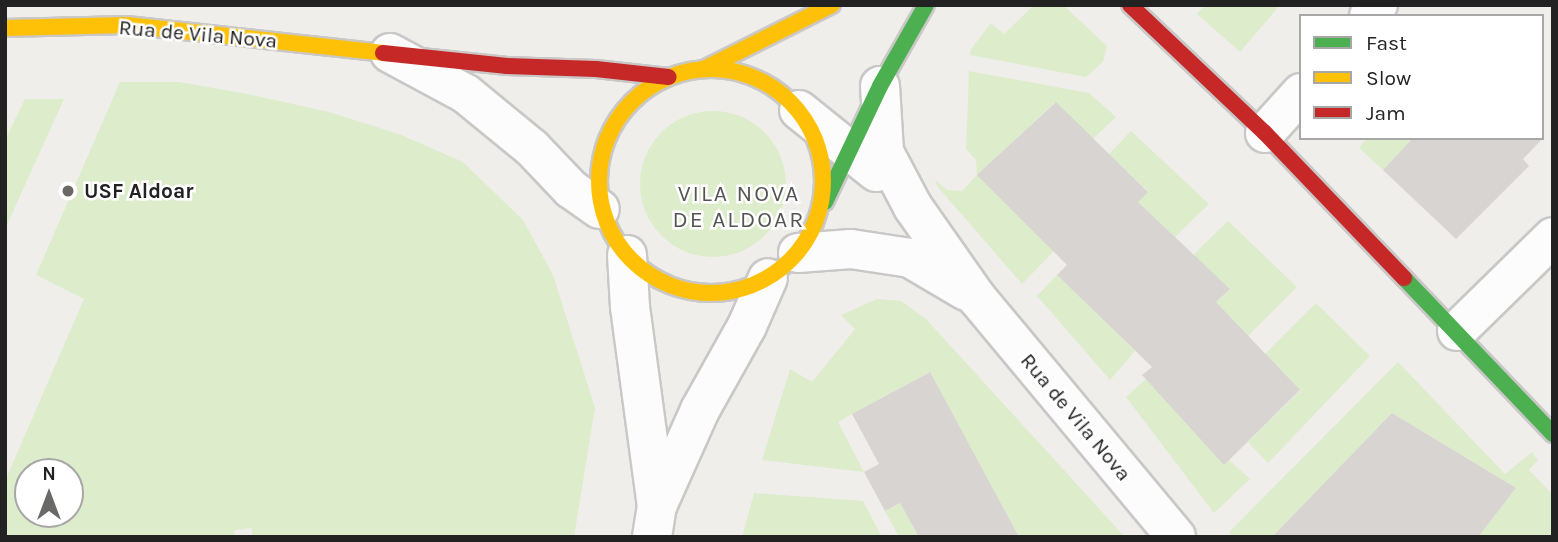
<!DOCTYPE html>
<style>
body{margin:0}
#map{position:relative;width:1558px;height:542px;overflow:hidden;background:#f0eeeb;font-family:Karla,sans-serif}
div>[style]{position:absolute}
.grass>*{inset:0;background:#ddeccb}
.round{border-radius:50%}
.building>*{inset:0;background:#d7d4d2}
.roads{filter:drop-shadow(2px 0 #c9c8c7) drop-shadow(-2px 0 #c9c8c7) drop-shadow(0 2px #c9c8c7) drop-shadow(0 -2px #c9c8c7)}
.street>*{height:38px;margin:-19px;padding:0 19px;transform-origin:19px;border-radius:19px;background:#fdfcfc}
.fast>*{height:16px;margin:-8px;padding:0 8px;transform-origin:8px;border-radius:8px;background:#4caf50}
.slow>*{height:16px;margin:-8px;padding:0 8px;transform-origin:8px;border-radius:8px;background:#ffc107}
.slow>.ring{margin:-8px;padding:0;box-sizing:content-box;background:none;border:16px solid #ffc107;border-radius:50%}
.jam>*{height:16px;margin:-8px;padding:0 8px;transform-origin:8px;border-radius:8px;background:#c62828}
.dots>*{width:19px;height:19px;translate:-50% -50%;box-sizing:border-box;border:4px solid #fff;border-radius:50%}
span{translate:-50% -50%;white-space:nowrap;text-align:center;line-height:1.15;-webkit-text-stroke:5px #fff;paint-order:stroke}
.street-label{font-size:21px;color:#222}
.poi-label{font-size:21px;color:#222;font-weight:700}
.left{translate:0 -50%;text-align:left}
.neighbourhood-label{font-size:23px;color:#555;letter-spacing:2px}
.frame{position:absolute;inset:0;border:7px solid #222;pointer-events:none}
.legend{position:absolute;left:1299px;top:14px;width:245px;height:126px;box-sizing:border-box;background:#fff;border:2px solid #a7a7a7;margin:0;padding:9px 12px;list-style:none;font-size:21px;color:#222}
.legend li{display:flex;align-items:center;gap:14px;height:35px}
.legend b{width:35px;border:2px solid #a7a7a7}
.north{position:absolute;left:14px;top:458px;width:70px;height:70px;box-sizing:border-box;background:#fff;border:2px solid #a7a7a7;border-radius:50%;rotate:0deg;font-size:19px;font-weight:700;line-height:28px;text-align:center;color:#222}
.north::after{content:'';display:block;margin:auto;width:24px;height:32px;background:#6a6968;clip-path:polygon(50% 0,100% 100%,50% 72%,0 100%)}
</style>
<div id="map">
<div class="grass">
<div style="clip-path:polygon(1034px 5px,1063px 5px,1107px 46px,1103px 62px,1086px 77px,970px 55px,971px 49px,991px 23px,1004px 34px)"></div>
<div style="clip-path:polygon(1205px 5px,1280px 5px,1240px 52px,1197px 14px)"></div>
<div style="clip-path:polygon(969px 71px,1089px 93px,1116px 117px,1093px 139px,1055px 102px,978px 175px,1054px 251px,1022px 284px,937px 186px,935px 180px,947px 190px,962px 191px,977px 175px,976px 160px,966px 149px)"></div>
<div style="clip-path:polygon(evenodd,120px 82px,179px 82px,242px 93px,329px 112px,399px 134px,463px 162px,523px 220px,553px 275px,595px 408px,574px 537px,252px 537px,252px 528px,235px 530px,234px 537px,5px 537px,5px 481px,84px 299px,36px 275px,120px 82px,28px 472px,70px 472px,70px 514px,28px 514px,28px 472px)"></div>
<div style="clip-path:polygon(25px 99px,64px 99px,5px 229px,5px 140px)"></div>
<div class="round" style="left:640px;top:111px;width:146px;height:146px"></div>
<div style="clip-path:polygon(1131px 131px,1209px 204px,1175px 237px,1138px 202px,1148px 191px,1109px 154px)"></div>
<div style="clip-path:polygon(1367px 138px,1413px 138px,1383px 170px,1359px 148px)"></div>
<div style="clip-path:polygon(1228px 221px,1297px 287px,1248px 336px,1216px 302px,1230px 289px,1193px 255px)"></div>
<div style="clip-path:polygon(1057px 275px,1135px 351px,1110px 380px,1037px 296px)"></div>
<div style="clip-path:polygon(877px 299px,901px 301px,926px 319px,1125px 537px,1019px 537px,929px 372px,838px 422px,864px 472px,762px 460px,790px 369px,812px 382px,855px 329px,841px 315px)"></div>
<div style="clip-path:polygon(1316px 303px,1370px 356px,1268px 463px,1248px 442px,1300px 391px,1265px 354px)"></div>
<div style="clip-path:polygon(1398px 362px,1505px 474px,1532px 452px,1538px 460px,1529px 470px,1553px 495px,1553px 537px,1477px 537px,1516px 488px,1392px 413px,1272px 537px,1232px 537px,1229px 532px)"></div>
<div style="clip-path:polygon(1146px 379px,1224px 464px,1229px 460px,1250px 479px,1214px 513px,1126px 397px)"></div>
<div style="clip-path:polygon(754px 493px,863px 501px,882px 537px,742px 537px)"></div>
<div style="clip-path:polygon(900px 503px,919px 537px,899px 537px,885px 511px)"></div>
</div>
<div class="building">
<div style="clip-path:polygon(1056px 102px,1148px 192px,1138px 202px,1230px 289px,1216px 302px,1300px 390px,1224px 465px,1142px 375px,1152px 367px,1057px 275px,1067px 265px,977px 175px)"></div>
<div style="clip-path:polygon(1413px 138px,1543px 138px,1523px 159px,1529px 166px,1456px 239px,1383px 170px)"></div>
<div style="clip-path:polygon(930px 372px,1019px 537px,919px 537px,900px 503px,885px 511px,864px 472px,879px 464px,852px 414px)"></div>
<div style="clip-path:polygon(1392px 413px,1516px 488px,1478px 537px,1272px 537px)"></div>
</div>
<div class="roads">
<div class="street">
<div style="left:1369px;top:16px;width:14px;rotate:-51deg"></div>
<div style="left:390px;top:53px;width:86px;rotate:28.3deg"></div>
<div style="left:466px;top:94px;width:85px;rotate:39.3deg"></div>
<div style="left:532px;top:148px;width:57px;rotate:46.4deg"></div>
<div style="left:571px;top:189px;width:35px;rotate:35deg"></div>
<div style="left:880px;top:86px;width:66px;rotate:86.5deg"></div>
<div style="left:884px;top:152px;width:62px;rotate:62.2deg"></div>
<div style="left:913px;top:207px;width:111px;rotate:54.9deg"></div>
<div style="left:977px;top:298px;width:311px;rotate:50.2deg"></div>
<div style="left:799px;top:110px;width:99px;rotate:38.8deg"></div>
<div style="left:1265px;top:133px;width:54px;rotate:-48deg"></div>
<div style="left:798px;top:253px;width:53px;rotate:-4.3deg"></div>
<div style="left:851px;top:249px;width:60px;rotate:8.7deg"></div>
<div style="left:910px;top:258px;width:65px;rotate:30.5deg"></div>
<div style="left:627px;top:255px;width:52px;rotate:86.7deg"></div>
<div style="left:630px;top:307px;width:201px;rotate:82.3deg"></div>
<div style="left:1457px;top:331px;width:134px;rotate:-44.4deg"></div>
<div style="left:652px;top:537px;width:31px;rotate:-81deg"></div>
<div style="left:657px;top:506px;width:105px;rotate:-65.9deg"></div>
<div style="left:700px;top:410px;width:96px;rotate:-60.8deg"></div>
<div style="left:747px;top:326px;width:52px;rotate:-66.4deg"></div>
</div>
<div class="fast">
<div style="left:825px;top:202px;width:128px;rotate:-64.6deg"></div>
<div style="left:880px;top:86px;width:93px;rotate:-60.4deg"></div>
<div style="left:1404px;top:278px;width:216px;rotate:46.3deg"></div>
</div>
<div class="slow">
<div style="left:5px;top:28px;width:122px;rotate:-1.4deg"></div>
<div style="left:127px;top:25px;width:258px;rotate:6.2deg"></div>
<div style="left:704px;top:69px;width:143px;rotate:-26.6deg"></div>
<div class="ring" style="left:599px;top:69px;width:208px;height:208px"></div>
</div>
<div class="jam">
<div style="left:1130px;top:5px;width:186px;rotate:43.5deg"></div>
<div style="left:1265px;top:133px;width:201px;rotate:46.2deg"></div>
<div style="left:383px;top:53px;width:125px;rotate:6deg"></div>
<div style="left:507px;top:66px;width:89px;rotate:1.9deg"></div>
<div style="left:596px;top:69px;width:73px;rotate:6.3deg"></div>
</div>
</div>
<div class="dots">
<div style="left:68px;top:191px;background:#6a6968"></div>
</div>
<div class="street-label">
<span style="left:198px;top:34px;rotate:5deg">Rua de Vila Nova</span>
<span style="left:1076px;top:417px;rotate:50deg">Rua de Vila Nova</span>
</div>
<div class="poi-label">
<span class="left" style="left:84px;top:191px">USF Aldoar</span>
</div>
<div class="neighbourhood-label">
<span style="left:739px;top:207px">VILA NOVA<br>DE ALDOAR</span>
</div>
<div class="frame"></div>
<ul class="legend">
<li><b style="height:9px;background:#4caf50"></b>Fast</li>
<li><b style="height:9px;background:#ffc107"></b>Slow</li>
<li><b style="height:9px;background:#c62828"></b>Jam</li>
</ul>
<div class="north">N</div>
</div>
